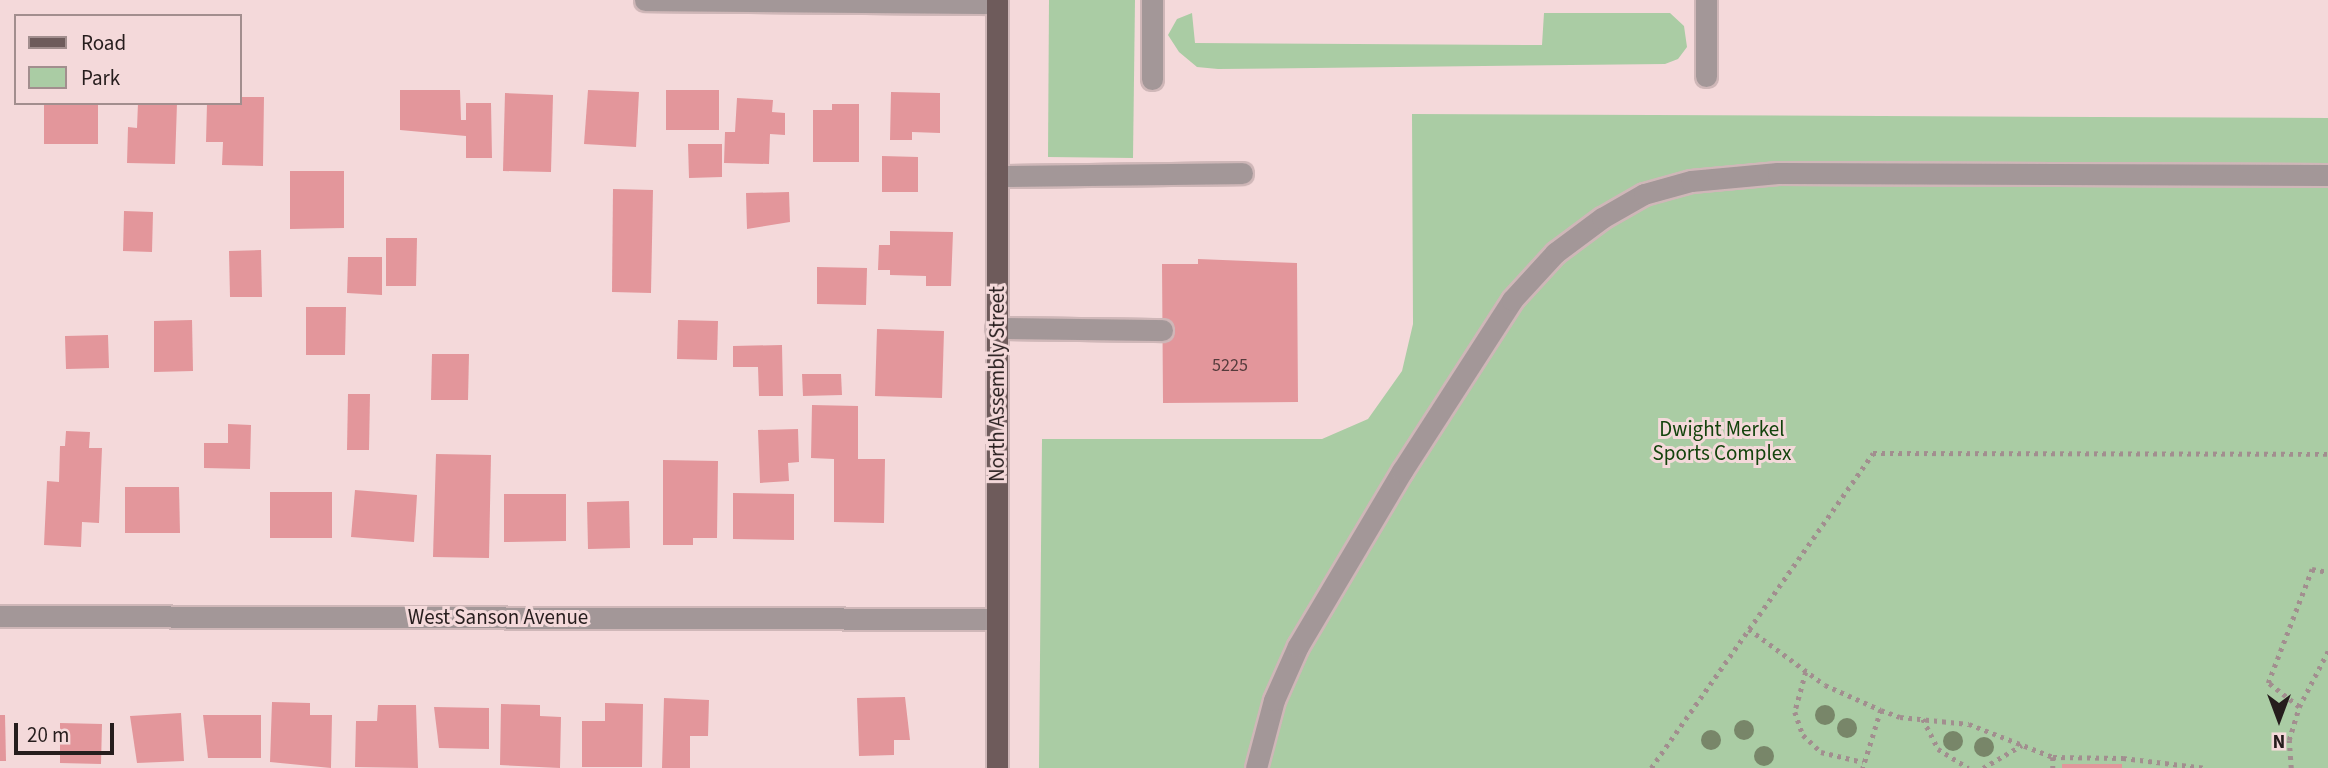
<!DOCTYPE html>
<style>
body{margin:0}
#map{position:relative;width:2328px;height:768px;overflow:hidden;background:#f4d9da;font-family:"Source Sans 3",sans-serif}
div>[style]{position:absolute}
.green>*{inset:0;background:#aacca4}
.building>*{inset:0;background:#e3969b}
.path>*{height:4.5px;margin-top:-2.25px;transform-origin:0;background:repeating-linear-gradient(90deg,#a28e8f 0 3.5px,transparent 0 8.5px)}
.roads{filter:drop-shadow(2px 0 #cfb7b8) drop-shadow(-2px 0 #cfb7b8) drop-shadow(0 2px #cfb7b8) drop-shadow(0 -2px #cfb7b8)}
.minor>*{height:21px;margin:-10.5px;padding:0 10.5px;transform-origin:10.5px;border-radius:10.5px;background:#a39798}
.major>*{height:21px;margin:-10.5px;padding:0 10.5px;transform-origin:10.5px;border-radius:10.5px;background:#6e5b5b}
.trees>*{width:20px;height:20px;margin:-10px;border-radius:50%;background:#788669}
span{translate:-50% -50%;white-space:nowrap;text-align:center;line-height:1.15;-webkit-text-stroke:6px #f4d9da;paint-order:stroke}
.number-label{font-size:18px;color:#553b3c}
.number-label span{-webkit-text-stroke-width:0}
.street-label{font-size:21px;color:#261d1d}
.park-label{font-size:21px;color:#13430c}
.legend{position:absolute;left:14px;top:14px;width:228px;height:91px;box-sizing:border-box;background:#f4d9da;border:2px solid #a28e8e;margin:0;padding:9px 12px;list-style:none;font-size:21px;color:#261d1d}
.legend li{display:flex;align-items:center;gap:14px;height:35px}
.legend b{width:35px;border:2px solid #a28e8e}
.north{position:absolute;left:2244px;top:684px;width:70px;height:70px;-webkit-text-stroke:5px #f4d9da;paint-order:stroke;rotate:180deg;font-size:19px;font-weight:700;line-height:28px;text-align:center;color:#261d1d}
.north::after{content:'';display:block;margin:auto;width:24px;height:32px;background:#261d1d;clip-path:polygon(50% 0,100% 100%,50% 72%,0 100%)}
.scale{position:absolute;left:14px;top:723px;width:100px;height:32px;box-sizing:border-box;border:4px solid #261d1d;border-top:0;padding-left:9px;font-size:21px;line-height:24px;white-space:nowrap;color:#261d1d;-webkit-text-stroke:5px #f4d9da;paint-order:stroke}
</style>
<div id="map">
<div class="green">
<div style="clip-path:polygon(1049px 0,1135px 0,1133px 158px,1048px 157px)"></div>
<div style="clip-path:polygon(1192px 13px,1195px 43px,1542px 45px,1544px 13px,1670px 13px,1684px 26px,1687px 47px,1678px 59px,1665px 64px,1218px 69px,1197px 67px,1179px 52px,1168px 35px,1177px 19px)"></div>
<div style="clip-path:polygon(1412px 114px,2328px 118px,2328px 768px,1039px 768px,1042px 439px,1322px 439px,1368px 419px,1402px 371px,1413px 324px)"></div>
</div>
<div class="building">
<div style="clip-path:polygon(400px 90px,460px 90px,461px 120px,466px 120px,466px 103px,491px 103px,492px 158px,466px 158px,466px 136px,400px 130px)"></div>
<div style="clip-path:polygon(588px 90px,639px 92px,636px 147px,584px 144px)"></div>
<div style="clip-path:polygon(666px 90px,719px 90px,719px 130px,666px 130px)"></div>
<div style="clip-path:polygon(891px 92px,940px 93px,940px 133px,912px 132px,912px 140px,890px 140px)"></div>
<div style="clip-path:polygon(505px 93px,553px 95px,551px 172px,503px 171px)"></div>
<div style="clip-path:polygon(240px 97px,264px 97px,263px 166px,222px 165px,223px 142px,206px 142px,207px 103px,240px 103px)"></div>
<div style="clip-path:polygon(737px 98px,773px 100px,772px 112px,785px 113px,785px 135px,770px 134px,769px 164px,724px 163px,725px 132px,735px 132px)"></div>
<div style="clip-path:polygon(44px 103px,98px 103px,98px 144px,44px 144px)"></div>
<div style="clip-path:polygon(138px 103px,177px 103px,175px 164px,127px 163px,128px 127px,137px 128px)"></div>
<div style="clip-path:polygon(832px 104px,859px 104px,859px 162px,813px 162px,813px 110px,832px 110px)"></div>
<div style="clip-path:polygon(688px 144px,722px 144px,722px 177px,689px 178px)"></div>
<div style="clip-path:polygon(882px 156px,918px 157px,918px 192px,882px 192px)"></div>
<div style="clip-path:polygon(290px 171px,344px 171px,344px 228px,290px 229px)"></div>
<div style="clip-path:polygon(613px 189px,653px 190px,651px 293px,612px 292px)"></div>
<div style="clip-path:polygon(789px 192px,790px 222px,747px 229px,746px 193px)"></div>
<div style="clip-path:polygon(124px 211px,153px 212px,152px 252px,123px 251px)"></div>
<div style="clip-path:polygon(890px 231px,953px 232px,951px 286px,926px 286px,926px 276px,890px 275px,890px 270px,878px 270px,879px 245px,890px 245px)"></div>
<div style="clip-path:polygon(386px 238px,417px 238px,416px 286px,386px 286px)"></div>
<div style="clip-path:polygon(261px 250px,262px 297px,230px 297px,229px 251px)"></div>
<div style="clip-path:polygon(348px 257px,382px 257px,382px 295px,347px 293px)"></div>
<div style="clip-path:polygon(1198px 259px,1297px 263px,1298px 402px,1163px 403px,1162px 264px,1198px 264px)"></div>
<div style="clip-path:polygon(817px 267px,867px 268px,866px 305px,817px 304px)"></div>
<div style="clip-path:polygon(306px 307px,346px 307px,345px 355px,306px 355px)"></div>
<div style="clip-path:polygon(192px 320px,193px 371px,154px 372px,154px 321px)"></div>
<div style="clip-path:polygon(678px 320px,718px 321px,717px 360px,677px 359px)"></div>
<div style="clip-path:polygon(877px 329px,944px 331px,942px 398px,875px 396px)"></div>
<div style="clip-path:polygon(108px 335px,109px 368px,66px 369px,65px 336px)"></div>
<div style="clip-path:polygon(782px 345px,783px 396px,759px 396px,758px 367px,733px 367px,733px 346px)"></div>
<div style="clip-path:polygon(432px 354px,469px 354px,468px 400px,431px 400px)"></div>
<div style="clip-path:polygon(802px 374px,841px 374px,842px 395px,803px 396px)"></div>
<div style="clip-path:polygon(348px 394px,370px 394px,369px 450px,347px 450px)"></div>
<div style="clip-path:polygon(812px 405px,858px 406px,858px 459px,885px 459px,884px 523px,834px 522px,834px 459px,811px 458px)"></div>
<div style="clip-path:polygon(228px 424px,251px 425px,250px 469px,204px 468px,204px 443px,228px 443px)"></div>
<div style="clip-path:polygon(798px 429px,799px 462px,788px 463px,789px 481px,760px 483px,758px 430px)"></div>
<div style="clip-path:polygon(66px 431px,90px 432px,89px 448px,102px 448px,99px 523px,82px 522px,81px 547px,44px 545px,47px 481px,59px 482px,60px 446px,65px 446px)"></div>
<div style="clip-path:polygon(436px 454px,491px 455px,489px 558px,433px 557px)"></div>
<div style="clip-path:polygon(663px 460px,718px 461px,717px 538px,693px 538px,693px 545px,663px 545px)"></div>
<div style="clip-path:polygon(125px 487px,179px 487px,180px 533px,125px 533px)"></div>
<div style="clip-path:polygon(355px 490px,417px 495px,414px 542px,351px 537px)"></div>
<div style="clip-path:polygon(270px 492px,332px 492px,332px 538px,270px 538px)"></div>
<div style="clip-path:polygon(733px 493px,794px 494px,794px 540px,733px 539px)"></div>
<div style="clip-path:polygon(504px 494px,566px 494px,566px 541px,504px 542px)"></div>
<div style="clip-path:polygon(629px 501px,630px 548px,588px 549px,587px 502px)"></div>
<div style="clip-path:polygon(905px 697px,910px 740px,894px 740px,894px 755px,859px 756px,857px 698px)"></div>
<div style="clip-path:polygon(664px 698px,709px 700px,708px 736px,690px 736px,690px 768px,662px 768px)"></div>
<div style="clip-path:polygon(272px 702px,310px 703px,310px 715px,332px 715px,331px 768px,270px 762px)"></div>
<div style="clip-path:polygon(605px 703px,643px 704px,642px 767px,582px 767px,582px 721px,605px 721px)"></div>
<div style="clip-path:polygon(501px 704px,540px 705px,540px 716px,561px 717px,560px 768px,500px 765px)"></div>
<div style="clip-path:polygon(378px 705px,416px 705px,418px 768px,355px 767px,356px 721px,377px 721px)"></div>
<div style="clip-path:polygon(434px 707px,489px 708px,489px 749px,439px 748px)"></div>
<div style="clip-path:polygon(181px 713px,184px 761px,137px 763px,130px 716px)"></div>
<div style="clip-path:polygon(0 715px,5px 715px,6px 761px,0 761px)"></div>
<div style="clip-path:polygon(203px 715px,261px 715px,261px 758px,208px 758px)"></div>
<div style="clip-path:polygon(60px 723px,102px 724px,101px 764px,60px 763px)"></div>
<div style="clip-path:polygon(2062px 764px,2122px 764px,2122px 768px,2062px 768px)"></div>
</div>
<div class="path">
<div style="left:1749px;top:629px;width:94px;rotate:36.4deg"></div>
<div style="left:1825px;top:685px;width:61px;rotate:24.1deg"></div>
<div style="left:1881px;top:710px;width:61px;rotate:107.2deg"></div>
<div style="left:1806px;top:672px;width:41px;rotate:105.4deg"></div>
<div style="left:1795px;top:712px;width:24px;rotate:71deg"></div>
<div style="left:1803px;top:735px;width:25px;rotate:43deg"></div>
<div style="left:1821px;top:752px;width:43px;rotate:13.4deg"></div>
<div style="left:2299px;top:707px;width:39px;rotate:-142deg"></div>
<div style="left:2268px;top:683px;width:122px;rotate:-68.9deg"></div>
<div style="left:2312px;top:569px;width:16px;rotate:11deg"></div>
<div style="left:1881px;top:710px;width:20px;rotate:20deg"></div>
<div style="left:1900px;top:717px;width:69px;rotate:5.8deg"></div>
<div style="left:1969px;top:724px;width:90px;rotate:21.4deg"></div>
<div style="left:2053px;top:757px;width:70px;rotate:0.8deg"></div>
<div style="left:2123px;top:758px;width:84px;rotate:6.9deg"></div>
<div style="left:1923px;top:719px;width:34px;rotate:63deg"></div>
<div style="left:1938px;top:749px;width:36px;rotate:32deg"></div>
<div style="left:2053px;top:757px;width:11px;rotate:90deg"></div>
<div style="left:1651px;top:768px;width:385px;rotate:-54.8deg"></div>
<div style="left:1873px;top:453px;width:455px;rotate:0.1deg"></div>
<div style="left:1983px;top:768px;width:45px;rotate:-30.5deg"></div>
<div style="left:2291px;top:768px;width:28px;rotate:-94deg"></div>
<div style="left:2289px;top:740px;width:34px;rotate:-73deg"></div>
<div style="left:2299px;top:707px;width:63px;rotate:-62.6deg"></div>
</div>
<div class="roads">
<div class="minor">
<div style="left:645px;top:0;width:352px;rotate:0.5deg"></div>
<div style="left:1152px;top:0;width:79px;rotate:90deg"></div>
<div style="left:1706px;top:0;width:76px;rotate:90deg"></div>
<div style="left:997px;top:176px;width:245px;rotate:-0.7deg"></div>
<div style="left:996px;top:328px;width:166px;rotate:0.7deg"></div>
<div style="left:0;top:616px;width:996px;rotate:0.17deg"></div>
<div style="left:1256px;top:768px;width:70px;rotate:-75.2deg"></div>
<div style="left:1274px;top:700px;width:59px;rotate:-66deg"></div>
<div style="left:1298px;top:646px;width:204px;rotate:-59.3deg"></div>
<div style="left:1402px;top:471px;width:203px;rotate:-57.2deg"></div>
<div style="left:1512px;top:300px;width:64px;rotate:-47.5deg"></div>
<div style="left:1555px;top:253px;width:59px;rotate:-36.7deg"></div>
<div style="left:1602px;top:218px;width:48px;rotate:-29.7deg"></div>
<div style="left:1644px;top:194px;width:49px;rotate:-15.5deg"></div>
<div style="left:1691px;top:181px;width:87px;rotate:-5.3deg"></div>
<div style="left:1778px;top:173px;width:550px;rotate:0.21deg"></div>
</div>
<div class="major">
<div style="left:997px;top:768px;width:768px;rotate:-90deg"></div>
</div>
</div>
<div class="trees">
<div style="left:1825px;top:715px"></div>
<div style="left:1847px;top:728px"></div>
<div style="left:1744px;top:730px"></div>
<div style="left:1711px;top:740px"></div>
<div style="left:1953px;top:741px"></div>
<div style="left:1984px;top:747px"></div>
<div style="left:1764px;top:756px"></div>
</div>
<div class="number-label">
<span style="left:1230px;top:366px">5225</span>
</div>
<div class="street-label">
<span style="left:997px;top:384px;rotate:-90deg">North Assembly Street</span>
<span style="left:498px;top:617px">West Sanson Avenue</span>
</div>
<div class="park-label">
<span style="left:1722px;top:441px">Dwight Merkel<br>Sports Complex</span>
</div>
<ul class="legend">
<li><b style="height:9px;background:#6e5b5b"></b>Road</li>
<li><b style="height:19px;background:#aacca4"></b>Park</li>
</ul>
<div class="north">N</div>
<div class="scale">20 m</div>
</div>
